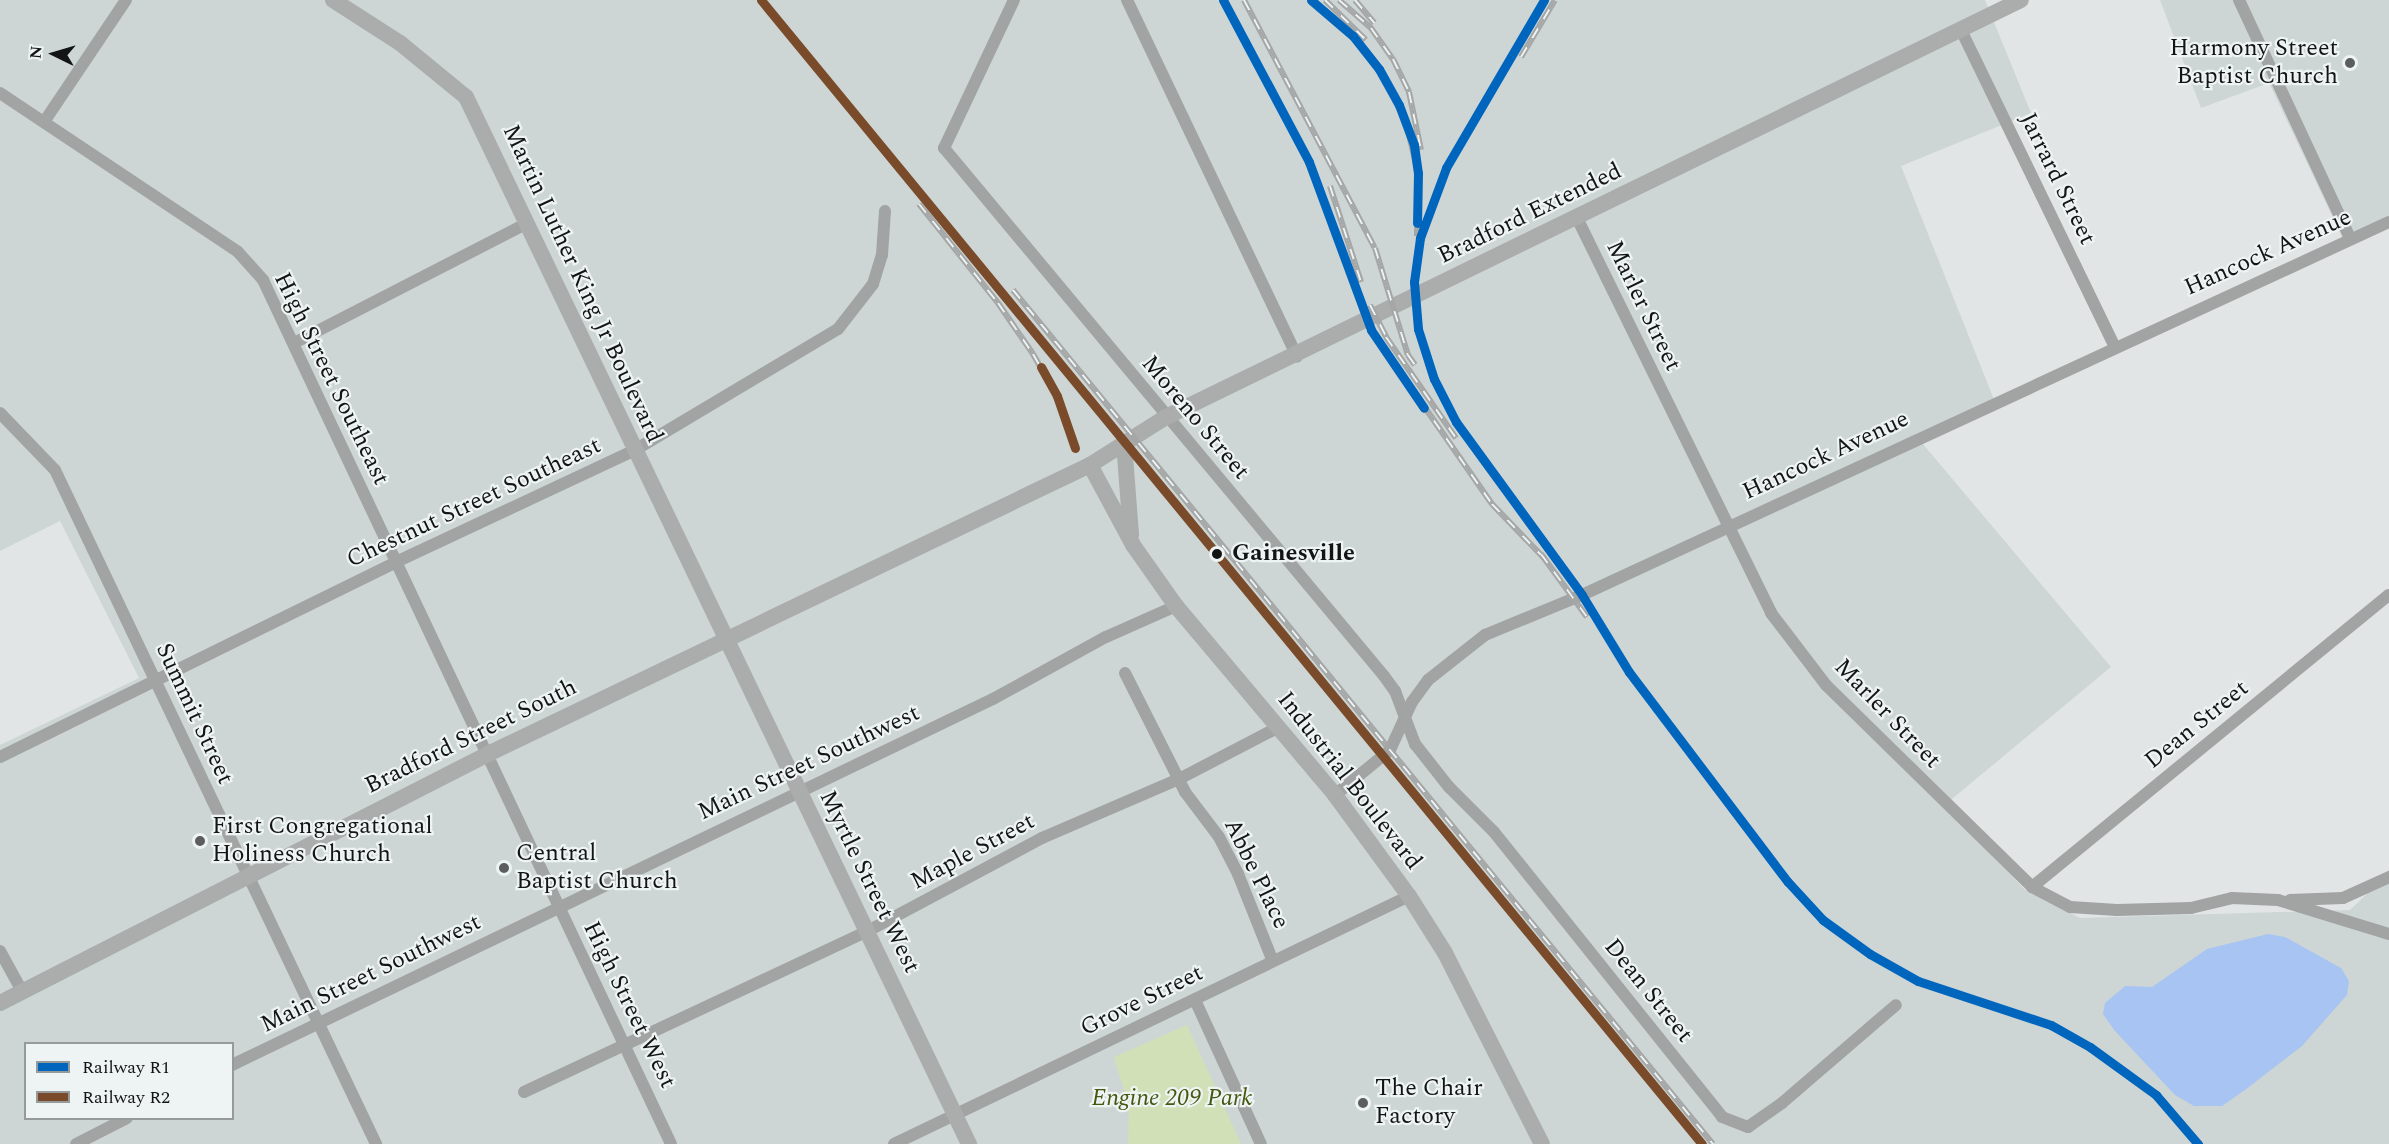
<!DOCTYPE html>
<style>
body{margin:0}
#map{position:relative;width:2389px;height:1144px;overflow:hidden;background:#e2e5e5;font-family:Spectral,serif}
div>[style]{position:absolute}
.built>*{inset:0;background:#cdd6d5}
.green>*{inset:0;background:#d1e0b7}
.water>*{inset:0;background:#a7c4f2}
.street>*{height:12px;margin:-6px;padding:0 6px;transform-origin:6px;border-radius:6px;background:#a2a4a4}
.secondary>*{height:16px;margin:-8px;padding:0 8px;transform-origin:8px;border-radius:8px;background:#abadad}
.rail>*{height:6px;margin-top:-3px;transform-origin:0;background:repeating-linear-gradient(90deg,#eef3f3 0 11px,#a5a6a6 0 22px);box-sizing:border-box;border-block:2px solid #a5a6a6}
.rail-1>*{height:9px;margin:-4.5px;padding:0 4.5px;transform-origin:4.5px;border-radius:4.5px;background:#0065bd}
.rail-2>*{height:9px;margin:-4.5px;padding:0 4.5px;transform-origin:4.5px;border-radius:4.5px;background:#7a4b2a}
.dots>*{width:16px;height:16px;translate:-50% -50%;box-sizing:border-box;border:3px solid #eef3f3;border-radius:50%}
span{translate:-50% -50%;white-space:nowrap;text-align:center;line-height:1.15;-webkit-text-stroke:4.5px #eef3f3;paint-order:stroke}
.poi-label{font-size:24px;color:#131514}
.right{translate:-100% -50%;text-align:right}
.left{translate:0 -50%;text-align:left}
.street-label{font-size:24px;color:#131514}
.stop-label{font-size:24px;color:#131514;font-weight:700}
.park-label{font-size:24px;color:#455711;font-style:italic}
.legend{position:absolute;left:24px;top:1042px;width:210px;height:78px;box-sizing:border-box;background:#eef3f3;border:2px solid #969a9a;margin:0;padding:8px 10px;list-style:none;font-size:18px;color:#131514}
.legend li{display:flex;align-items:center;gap:12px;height:30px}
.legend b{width:30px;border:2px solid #969a9a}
.north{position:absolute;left:24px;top:24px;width:60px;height:60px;-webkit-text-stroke:4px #eef3f3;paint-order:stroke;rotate:275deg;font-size:16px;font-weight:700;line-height:24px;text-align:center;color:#131514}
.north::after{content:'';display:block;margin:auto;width:21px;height:27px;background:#131514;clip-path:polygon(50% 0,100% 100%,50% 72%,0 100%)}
</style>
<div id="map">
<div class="built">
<div style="clip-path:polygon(evenodd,0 0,1985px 0,2031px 113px,1901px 166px,1995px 402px,1917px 437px,2111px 667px,1947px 803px,2024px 889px,2080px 918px,2350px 910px,2389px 873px,2389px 1144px,0 1144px,0 745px,139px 678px,60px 521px,0 551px,0 0,26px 1044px,232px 1044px,232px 1118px,26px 1118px,26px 1044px)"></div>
<div style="clip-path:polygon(2160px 0,2389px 0,2389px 226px,2346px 245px,2269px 83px,2201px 108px)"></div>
</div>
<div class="green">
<div style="clip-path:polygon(1187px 1025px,1241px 1144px,1128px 1144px,1129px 1107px,1114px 1057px)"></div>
</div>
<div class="water">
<div style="clip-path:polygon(2268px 934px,2285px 937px,2341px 968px,2349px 981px,2347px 995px,2302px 1046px,2245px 1090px,2222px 1106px,2194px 1106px,2175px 1095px,2115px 1031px,2103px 1014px,2105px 1003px,2125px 986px,2152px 987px,2207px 949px)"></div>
</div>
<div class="street">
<div style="left:1014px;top:0;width:164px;rotate:115.3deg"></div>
<div style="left:944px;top:148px;width:687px;rotate:50.19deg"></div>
<div style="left:1384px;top:676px;width:19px;rotate:54deg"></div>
<div style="left:1395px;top:691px;width:57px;rotate:69.3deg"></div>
<div style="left:1415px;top:744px;width:55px;rotate:51.7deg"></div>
<div style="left:1449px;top:787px;width:64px;rotate:45deg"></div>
<div style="left:1494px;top:832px;width:365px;rotate:51.3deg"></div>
<div style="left:1722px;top:1117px;width:28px;rotate:21deg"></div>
<div style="left:1748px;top:1127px;width:42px;rotate:-35.2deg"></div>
<div style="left:1782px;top:1103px;width:150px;rotate:-40.7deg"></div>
<div style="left:1127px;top:0;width:395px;rotate:64.5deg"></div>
<div style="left:2239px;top:0;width:263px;rotate:65deg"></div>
<div style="left:1961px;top:30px;width:350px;rotate:64.1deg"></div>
<div style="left:0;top:93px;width:286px;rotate:33.7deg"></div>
<div style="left:238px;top:252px;width:38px;rotate:48deg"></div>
<div style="left:263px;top:280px;width:955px;rotate:64.72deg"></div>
<div style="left:44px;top:122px;width:147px;rotate:-56.1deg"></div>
<div style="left:1577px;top:218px;width:440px;rotate:63.8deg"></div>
<div style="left:1771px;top:613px;width:91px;rotate:52.6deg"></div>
<div style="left:1826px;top:685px;width:289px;rotate:44.4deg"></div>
<div style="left:2032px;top:887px;width:43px;rotate:27.8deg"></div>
<div style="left:2070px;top:907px;width:47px;rotate:3.7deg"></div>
<div style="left:2117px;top:910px;width:74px;rotate:-1.5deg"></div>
<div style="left:2191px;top:908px;width:42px;rotate:-13.7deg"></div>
<div style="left:2232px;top:898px;width:46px;rotate:2.5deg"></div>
<div style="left:2278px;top:900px;width:116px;rotate:17deg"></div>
<div style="left:296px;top:342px;width:259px;rotate:-27.2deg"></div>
<div style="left:0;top:413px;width:79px;rotate:46deg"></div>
<div style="left:55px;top:470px;width:747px;rotate:64.53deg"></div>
<div style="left:1125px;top:673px;width:133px;rotate:63.2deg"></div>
<div style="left:1185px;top:792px;width:56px;rotate:52.9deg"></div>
<div style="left:1219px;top:837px;width:42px;rotate:62.8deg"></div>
<div style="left:1238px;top:874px;width:92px;rotate:68.2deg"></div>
<div style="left:0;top:757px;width:441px;rotate:-26.2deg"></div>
<div style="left:396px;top:562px;width:264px;rotate:-25.1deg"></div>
<div style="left:635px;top:450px;width:236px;rotate:-30.8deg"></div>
<div style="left:838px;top:329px;width:57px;rotate:-52.1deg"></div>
<div style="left:873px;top:284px;width:30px;rotate:-73deg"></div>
<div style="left:882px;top:255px;width:44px;rotate:-86.1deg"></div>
<div style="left:1335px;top:795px;width:71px;rotate:-39.3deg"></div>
<div style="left:1390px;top:750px;width:53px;rotate:-65.4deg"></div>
<div style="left:1412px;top:702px;width:27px;rotate:-54deg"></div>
<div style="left:1428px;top:680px;width:73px;rotate:-38.3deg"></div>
<div style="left:1485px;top:635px;width:105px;rotate:-22.4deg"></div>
<div style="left:1582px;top:595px;width:889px;rotate:-24.81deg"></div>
<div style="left:2032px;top:887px;width:461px;rotate:-39.3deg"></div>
<div style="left:2290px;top:900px;width:53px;rotate:-2.2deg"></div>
<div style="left:2343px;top:898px;width:51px;rotate:-24.5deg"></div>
<div style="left:0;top:951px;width:46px;rotate:61.2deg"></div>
<div style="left:1195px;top:1000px;width:158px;rotate:65.4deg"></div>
<div style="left:232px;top:1065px;width:844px;rotate:-25.69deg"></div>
<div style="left:993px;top:699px;width:129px;rotate:-28.8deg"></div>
<div style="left:1106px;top:637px;width:77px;rotate:-23.9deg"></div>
<div style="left:524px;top:1092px;width:378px;rotate:-25.1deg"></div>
<div style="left:866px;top:932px;width:200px;rotate:-28.1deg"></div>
<div style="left:1042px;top:838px;width:149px;rotate:-23.3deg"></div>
<div style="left:1179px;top:779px;width:113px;rotate:-27.5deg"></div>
<div style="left:76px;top:1144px;width:57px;rotate:-27deg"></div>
<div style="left:894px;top:1144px;width:572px;rotate:-25.71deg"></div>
</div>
<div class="secondary">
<div style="left:333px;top:0;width:80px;rotate:32.7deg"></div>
<div style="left:400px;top:43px;width:85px;rotate:39.3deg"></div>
<div style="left:466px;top:97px;width:1162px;rotate:64.34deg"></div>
<div style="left:1124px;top:443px;width:92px;rotate:85.6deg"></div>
<div style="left:1090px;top:465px;width:91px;rotate:61.7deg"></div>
<div style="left:1133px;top:545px;width:75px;rotate:54.8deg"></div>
<div style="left:1176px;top:606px;width:247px;rotate:49.9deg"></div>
<div style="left:1335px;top:795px;width:125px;rotate:53.8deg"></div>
<div style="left:1409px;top:896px;width:67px;rotate:57.7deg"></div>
<div style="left:1445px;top:953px;width:214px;rotate:63.1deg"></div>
<div style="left:0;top:1003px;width:546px;rotate:-27.03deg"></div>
<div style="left:486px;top:755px;width:670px;rotate:-25.65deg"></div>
<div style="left:1090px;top:465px;width:90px;rotate:-32.3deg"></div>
<div style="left:1166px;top:417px;width:951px;rotate:-26deg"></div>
</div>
<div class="rail">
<div style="left:1223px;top:0;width:183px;rotate:62deg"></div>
<div style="left:1309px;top:162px;width:179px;rotate:69.7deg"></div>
<div style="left:1371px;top:330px;width:212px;rotate:55.2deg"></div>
<div style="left:1492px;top:504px;width:76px;rotate:46.1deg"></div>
<div style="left:1244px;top:0;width:280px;rotate:62.2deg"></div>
<div style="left:1375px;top:248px;width:112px;rotate:72.9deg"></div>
<div style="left:1408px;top:355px;width:12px;rotate:55deg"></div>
<div style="left:1311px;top:0;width:55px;rotate:40.6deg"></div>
<div style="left:1353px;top:36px;width:42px;rotate:51.8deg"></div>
<div style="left:1379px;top:69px;width:59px;rotate:63deg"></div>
<div style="left:1406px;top:122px;width:52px;rotate:76.8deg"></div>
<div style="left:1418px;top:173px;width:63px;rotate:90.9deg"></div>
<div style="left:1325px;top:0;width:57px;rotate:44.3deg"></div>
<div style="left:1339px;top:0;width:43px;rotate:41.2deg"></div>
<div style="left:1371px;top:28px;width:38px;rotate:55deg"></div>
<div style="left:1393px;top:59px;width:37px;rotate:64deg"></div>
<div style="left:1409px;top:92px;width:59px;rotate:78.3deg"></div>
<div style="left:1355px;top:0;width:30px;rotate:50deg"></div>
<div style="left:1544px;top:0;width:194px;rotate:120.3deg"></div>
<div style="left:1446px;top:168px;width:75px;rotate:110.4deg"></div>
<div style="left:1420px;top:238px;width:44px;rotate:97.8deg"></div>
<div style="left:1414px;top:282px;width:47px;rotate:85.1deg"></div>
<div style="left:1418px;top:329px;width:52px;rotate:72.3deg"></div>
<div style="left:1434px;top:379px;width:48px;rotate:62.9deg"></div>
<div style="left:1456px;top:422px;width:214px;rotate:53.9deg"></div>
<div style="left:1582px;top:595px;width:90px;rotate:58.6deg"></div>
<div style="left:1629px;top:672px;width:263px;rotate:52.9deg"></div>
<div style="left:1788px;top:882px;width:52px;rotate:47.4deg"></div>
<div style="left:1823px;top:920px;width:58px;rotate:35.9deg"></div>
<div style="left:1870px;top:954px;width:55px;rotate:29.4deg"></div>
<div style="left:1918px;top:981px;width:140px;rotate:18.3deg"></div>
<div style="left:2051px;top:1025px;width:45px;rotate:29.4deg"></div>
<div style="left:2090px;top:1047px;width:82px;rotate:36deg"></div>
<div style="left:2156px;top:1095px;width:65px;rotate:49.4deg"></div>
<div style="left:1521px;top:57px;width:66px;rotate:-59.2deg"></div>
<div style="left:1330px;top:186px;width:101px;rotate:72.1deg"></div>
<div style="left:919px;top:204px;width:127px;rotate:51.4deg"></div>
<div style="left:998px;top:303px;width:62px;rotate:55.5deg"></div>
<div style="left:1033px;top:354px;width:48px;rotate:60.3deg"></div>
<div style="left:1057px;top:396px;width:55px;rotate:70.9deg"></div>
<div style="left:1013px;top:290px;width:1104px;rotate:50.66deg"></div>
<div style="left:1370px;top:305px;width:36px;rotate:63deg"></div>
<div style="left:1386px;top:337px;width:123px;rotate:55.3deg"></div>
<div style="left:1541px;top:554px;width:78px;rotate:53.9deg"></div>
</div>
<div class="rail-1">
<div style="left:1223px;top:0;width:183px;rotate:62deg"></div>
<div style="left:1309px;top:162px;width:179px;rotate:69.7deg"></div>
<div style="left:1371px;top:330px;width:94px;rotate:55.8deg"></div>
<div style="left:1311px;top:0;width:55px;rotate:40.6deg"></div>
<div style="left:1353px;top:36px;width:42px;rotate:51.8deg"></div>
<div style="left:1379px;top:69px;width:41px;rotate:60.9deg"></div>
<div style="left:1399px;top:105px;width:43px;rotate:69.4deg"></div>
<div style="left:1414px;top:145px;width:28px;rotate:82deg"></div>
<div style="left:1418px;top:173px;width:50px;rotate:91.1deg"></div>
<div style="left:1544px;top:0;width:194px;rotate:120.3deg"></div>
<div style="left:1446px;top:168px;width:75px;rotate:110.4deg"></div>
<div style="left:1420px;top:238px;width:44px;rotate:97.8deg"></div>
<div style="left:1414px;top:282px;width:47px;rotate:85.1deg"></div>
<div style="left:1418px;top:329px;width:52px;rotate:72.3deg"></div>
<div style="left:1434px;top:379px;width:48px;rotate:62.9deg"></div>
<div style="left:1456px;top:422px;width:214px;rotate:53.9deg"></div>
<div style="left:1582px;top:595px;width:90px;rotate:58.6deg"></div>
<div style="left:1629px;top:672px;width:263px;rotate:52.9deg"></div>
<div style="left:1788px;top:882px;width:52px;rotate:47.4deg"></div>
<div style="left:1823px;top:920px;width:58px;rotate:35.9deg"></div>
<div style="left:1870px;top:954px;width:55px;rotate:29.4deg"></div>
<div style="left:1918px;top:981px;width:140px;rotate:18.3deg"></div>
<div style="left:2051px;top:1025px;width:45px;rotate:29.4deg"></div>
<div style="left:2090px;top:1047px;width:82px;rotate:36deg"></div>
<div style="left:2156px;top:1095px;width:65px;rotate:49.4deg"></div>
</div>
<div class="rail-2">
<div style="left:761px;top:0;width:1481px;rotate:50.56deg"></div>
<div style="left:1041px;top:367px;width:33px;rotate:61deg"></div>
<div style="left:1057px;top:396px;width:55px;rotate:70.9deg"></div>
</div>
<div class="dots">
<div style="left:2350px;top:63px;background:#5b5e5d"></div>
<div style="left:1217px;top:554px;background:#131514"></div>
<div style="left:200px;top:841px;background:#5b5e5d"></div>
<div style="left:504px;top:868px;background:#5b5e5d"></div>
<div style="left:1363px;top:1103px;background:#5b5e5d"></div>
</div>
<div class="poi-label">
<span class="right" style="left:2338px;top:63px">Harmony Street<br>Baptist Church</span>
<span class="left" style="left:212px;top:841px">First Congregational<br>Holiness Church</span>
<span class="left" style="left:516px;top:868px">Central<br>Baptist Church</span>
<span class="left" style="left:1375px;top:1103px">The Chair<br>Factory</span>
</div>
<div class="street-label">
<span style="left:2057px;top:179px;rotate:64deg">Jarrard Street</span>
<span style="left:1530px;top:214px;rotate:-26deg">Bradford Extended</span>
<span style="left:2268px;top:253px;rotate:-24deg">Hancock Avenue</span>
<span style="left:582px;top:284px;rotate:65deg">Martin Luther King Jr Boulevard</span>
<span style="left:1643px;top:306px;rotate:64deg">Marler Street</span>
<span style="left:331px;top:379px;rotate:64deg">High Street Southeast</span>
<span style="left:1195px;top:418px;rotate:50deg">Moreno Street</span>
<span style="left:1826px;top:456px;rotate:-25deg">Hancock Avenue</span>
<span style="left:474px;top:503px;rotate:-25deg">Chestnut Street Southeast</span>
<span style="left:194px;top:714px;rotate:65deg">Summit Street</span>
<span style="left:1887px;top:714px;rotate:46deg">Marler Street</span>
<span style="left:2197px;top:725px;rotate:-39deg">Dean Street</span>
<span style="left:471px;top:737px;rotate:-26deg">Bradford Street South</span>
<span style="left:809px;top:763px;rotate:-25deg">Main Street Southwest</span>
<span style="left:1349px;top:781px;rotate:52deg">Industrial Boulevard</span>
<span style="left:973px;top:852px;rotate:-28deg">Maple Street</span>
<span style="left:1256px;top:874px;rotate:64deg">Abbe Place</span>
<span style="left:869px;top:882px;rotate:64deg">Myrtle Street West</span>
<span style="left:371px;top:974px;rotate:-26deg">Main Street Southwest</span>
<span style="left:1648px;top:991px;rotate:51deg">Dean Street</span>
<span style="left:1142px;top:1001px;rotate:-26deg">Grove Street</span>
<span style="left:629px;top:1005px;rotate:64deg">High Street West</span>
</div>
<div class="stop-label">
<span class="left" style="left:1232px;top:554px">Gainesville</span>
</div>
<div class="park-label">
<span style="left:1172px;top:1099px">Engine 209 Park</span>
</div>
<ul class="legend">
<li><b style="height:8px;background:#0065bd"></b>Railway R1</li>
<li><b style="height:8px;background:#7a4b2a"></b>Railway R2</li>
</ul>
<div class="north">N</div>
</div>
